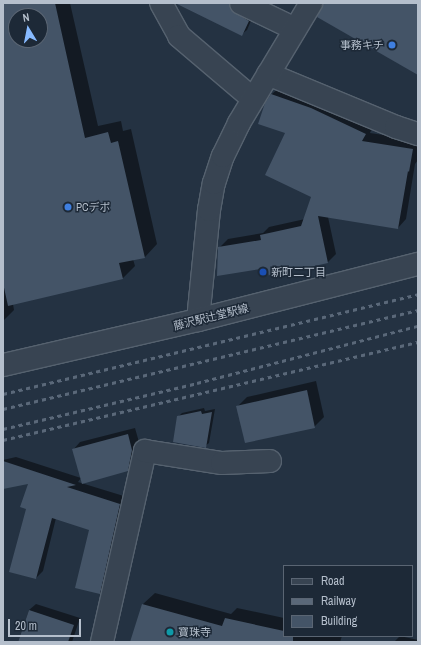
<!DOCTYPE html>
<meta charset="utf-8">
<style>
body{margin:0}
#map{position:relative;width:421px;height:645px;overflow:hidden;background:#243242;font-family:"Archivo Narrow","Noto Sans JP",sans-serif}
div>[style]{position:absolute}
.shadow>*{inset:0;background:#0007}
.building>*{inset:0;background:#445467}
.roads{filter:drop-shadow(1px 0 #56626f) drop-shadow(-1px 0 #56626f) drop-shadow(0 1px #56626f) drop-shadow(0 -1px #56626f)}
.minor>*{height:22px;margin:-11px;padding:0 11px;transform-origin:11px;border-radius:11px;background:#384452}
.rail>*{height:3px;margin-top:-1.5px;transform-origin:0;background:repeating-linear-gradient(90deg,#5a6879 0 4px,transparent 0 8px)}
.dots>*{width:11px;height:11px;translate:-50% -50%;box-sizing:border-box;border:2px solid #1d2937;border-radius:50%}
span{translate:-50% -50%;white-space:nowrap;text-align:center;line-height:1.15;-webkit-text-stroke:3px #1d2937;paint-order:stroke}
.poi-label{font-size:11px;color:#b5bfcc}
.right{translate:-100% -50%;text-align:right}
.left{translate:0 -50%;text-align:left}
.street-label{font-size:11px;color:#b5bfcc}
.frame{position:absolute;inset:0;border:4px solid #b5bfcc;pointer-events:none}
.legend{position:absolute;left:283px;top:565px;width:130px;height:72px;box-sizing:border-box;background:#1d2937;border:1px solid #5a6573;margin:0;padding:5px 7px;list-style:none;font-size:12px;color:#b5bfcc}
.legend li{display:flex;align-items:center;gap:8px;height:20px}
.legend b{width:20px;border:1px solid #5a6573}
.north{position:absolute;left:8px;top:8px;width:40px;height:40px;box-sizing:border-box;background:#1d2937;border:1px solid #5a6573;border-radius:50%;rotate:350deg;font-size:11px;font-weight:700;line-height:16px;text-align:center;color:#b5bfcc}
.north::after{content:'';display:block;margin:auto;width:14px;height:18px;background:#87baff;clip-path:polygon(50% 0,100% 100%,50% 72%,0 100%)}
.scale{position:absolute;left:8px;top:619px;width:73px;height:18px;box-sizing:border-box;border:2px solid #b5bfcc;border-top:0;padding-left:5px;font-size:12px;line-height:14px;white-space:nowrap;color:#b5bfcc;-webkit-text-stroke:3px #1d2937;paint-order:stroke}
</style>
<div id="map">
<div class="shadow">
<div style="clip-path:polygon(evenodd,3px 3px,70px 3px,98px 126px,121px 121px,123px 131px,131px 129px,157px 244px,145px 257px,133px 259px,135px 266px,123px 278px,13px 304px,14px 310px,3px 321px,3px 3px,16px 16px,40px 16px,40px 40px,16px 40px,16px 16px)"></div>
<div style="clip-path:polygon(207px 3px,234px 3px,253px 16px,247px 30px,242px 34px)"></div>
<div style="clip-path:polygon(281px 86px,373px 126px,370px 133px,418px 140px,418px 160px,415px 164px,406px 219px,398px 228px,328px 217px,336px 254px,328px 262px,267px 266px,219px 248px,228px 239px,263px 233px,269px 227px,305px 219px,312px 197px,286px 132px,266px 104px,272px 94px)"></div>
<div style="clip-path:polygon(316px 381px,324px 417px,314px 427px,238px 406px,247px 397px)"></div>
<div style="clip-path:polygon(204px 408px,205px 411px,215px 409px,209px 443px,205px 446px,178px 417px,182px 413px)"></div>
<div style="clip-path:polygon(135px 428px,139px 442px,134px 463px,127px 470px,81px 478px,78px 482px,127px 497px,107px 586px,100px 593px,90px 529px,56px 518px,43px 571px,36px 578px,27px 509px,29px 482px,3px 488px,3px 460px,16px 457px,81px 478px,73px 450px,80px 442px)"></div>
<div style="clip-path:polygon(155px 593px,231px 614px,237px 608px,284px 618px,284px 636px,342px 636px,340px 642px,131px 642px,143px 604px)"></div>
<div style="clip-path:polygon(36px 604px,80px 618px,72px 642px,18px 642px,29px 610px)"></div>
<div style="clip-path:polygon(400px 636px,418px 640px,418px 642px,394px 642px)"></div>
</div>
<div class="building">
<div style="clip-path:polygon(evenodd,3px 3px,55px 3px,85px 138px,108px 132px,111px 143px,118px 141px,145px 258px,119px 263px,123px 279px,8px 306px,3px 283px,3px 3px,16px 16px,40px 16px,40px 40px,16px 40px,16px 16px)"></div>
<div style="clip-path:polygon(175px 3px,229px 3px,231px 10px,249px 21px,242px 36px)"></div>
<div style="clip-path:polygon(323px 3px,418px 3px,418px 75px,317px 17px)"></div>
<div style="clip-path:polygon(271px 94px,311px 108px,366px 134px,362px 141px,413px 149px,409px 172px,408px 171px,398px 229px,318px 216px,328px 263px,269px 276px,267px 268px,217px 276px,218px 247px,261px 240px,260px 235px,301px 226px,311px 197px,265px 175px,285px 133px,258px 124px,265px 103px)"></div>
<div style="clip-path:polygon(307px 390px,315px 428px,245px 443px,236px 406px)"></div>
<div style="clip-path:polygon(201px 411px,202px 414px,212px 412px,206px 448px,173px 442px,177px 416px)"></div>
<div style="clip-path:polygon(128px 434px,132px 450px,128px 471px,82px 484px,72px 449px)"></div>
<div style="clip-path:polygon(3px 461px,76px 485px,67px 487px,120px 504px,100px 594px,75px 588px,89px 530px,52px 518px,36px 579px,9px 572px,26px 509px,20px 507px,28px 484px,3px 489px)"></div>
<div style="clip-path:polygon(142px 604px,222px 626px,225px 618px,284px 631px,284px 636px,293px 636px,293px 642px,130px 642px)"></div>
<div style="clip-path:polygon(29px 610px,74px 625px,68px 642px,18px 642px)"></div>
</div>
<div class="roads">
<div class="minor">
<div style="left:161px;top:3px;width:38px;rotate:61deg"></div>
<div style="left:179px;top:36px;width:97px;rotate:40.4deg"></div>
<div style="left:241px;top:3px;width:60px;rotate:25.7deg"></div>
<div style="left:268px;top:74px;width:139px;rotate:22.5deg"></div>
<div style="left:396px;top:127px;width:23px;rotate:18deg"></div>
<div style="left:198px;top:320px;width:111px;rotate:-84.3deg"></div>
<div style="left:209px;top:210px;width:27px;rotate:-80deg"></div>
<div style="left:214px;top:183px;width:28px;rotate:-72deg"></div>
<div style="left:223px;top:156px;width:37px;rotate:-64deg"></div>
<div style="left:239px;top:123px;width:140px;rotate:-59deg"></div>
<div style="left:3px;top:365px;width:200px;rotate:-13deg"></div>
<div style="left:198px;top:320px;width:227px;rotate:-14.3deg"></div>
<div style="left:102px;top:642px;width:196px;rotate:-77.3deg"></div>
<div style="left:145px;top:451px;width:78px;rotate:8.9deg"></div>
<div style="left:222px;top:463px;width:48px;rotate:-2.4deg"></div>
</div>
</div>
<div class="rail">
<div style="left:3px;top:394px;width:427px;rotate:-13.5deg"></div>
<div style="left:3px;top:409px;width:427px;rotate:-13.4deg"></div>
<div style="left:3px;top:429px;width:199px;rotate:-13.3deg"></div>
<div style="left:197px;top:383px;width:228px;rotate:-14.5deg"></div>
<div style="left:3px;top:440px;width:426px;rotate:-13.3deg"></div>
</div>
<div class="dots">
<div style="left:392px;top:45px;background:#3f7fe0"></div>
<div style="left:68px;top:207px;background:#3f7fe0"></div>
<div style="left:263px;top:272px;background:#1a4fb4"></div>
<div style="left:170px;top:632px;background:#0f9aa8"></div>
</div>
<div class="poi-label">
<span class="right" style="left:384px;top:45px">事務キチ</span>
<span class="left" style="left:76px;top:207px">PCデポ</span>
<span class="left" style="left:271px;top:272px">新町二丁目</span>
<span class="left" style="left:178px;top:632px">寶珠寺</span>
</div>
<div class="street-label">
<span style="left:211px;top:317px;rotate:-14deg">藤沢駅辻堂駅線</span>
</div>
<div class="frame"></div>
<ul class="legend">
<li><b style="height:5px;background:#384452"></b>Road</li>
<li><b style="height:5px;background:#5a6879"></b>Railway</li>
<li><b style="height:11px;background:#445467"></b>Building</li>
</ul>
<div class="north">N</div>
<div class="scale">20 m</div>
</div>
